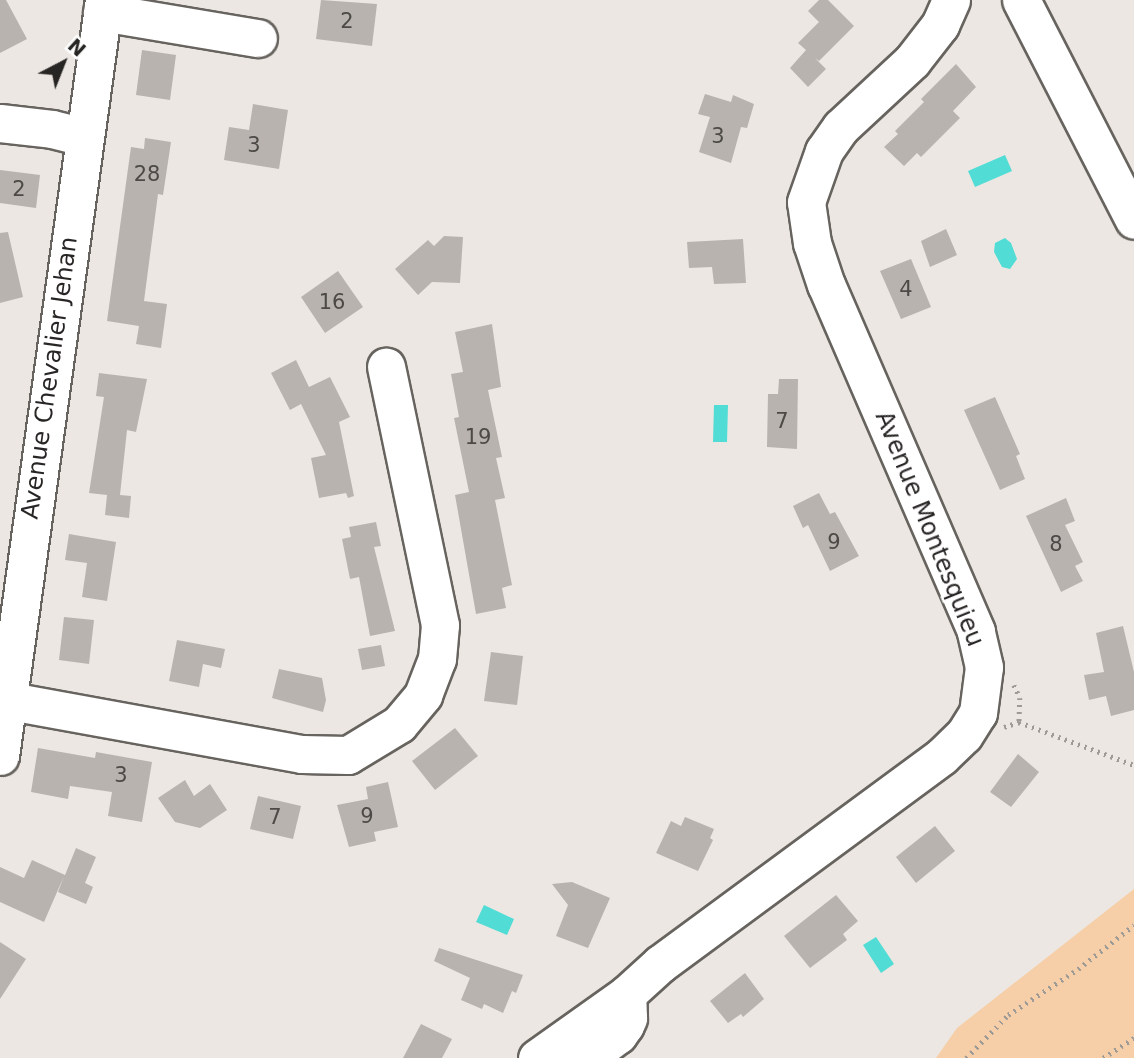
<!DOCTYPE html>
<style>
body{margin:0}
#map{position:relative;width:1134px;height:1058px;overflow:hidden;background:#ece7e2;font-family:"DejaVu Sans",sans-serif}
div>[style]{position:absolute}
.green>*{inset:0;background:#f6cfa8}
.water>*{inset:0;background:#51dcd5}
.building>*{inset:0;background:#b8b3ae}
.path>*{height:4.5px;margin-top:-2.25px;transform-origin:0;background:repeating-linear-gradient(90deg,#9e9b97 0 2px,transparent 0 7px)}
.roads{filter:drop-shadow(2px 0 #67635e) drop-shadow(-2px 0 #67635e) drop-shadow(0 2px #67635e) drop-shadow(0 -2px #67635e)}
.minor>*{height:37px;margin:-18.5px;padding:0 18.5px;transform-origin:18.5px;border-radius:18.5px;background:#fff}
span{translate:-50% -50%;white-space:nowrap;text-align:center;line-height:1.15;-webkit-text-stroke:5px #fff;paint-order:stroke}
.number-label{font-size:21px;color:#4c4946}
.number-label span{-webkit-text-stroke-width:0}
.street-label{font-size:24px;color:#282624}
.north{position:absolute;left:28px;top:28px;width:70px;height:70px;-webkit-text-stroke:5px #fff;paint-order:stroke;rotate:42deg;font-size:19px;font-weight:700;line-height:28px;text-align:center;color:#282624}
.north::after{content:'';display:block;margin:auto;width:24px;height:32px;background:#282624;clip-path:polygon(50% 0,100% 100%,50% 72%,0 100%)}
</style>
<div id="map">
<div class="green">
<div style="clip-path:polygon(1134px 889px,1134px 1058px,936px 1058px,957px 1028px)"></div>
</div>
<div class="water">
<div style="clip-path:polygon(1005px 155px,1012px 171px,975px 187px,968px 171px)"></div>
<div style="clip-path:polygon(1005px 238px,1011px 243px,1017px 259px,1010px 269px,1002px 267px,994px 252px,995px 243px)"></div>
<div style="clip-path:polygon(714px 405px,728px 405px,727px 442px,713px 442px)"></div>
<div style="clip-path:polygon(484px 905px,514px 919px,507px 935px,476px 922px)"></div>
<div style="clip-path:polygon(876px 937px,894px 964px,881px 973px,863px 945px)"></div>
</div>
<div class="building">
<div style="clip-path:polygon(0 0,6px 0,27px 39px,0 53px)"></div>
<div style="clip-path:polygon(321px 0,377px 4px,372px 46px,316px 39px)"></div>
<div style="clip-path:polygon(819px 0,828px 0,854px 26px,819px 61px,815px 58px,826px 69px,808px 87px,790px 68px,806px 50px,798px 43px,819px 22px,808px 11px)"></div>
<div style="clip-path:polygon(142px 50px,176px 55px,170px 100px,136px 95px)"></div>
<div style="clip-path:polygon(956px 64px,976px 87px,953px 111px,960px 118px,921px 157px,917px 153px,904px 166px,884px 147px,898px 134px,895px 131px,924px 102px,921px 99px)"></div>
<div style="clip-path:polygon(705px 94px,731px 102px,733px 95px,754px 104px,747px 128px,741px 127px,731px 163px,699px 152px,710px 117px,698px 114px)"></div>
<div style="clip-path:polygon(253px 104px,288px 110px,279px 169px,224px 160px,229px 127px,249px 130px)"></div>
<div style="clip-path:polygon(145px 138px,171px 142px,163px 195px,158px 194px,144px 301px,167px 304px,161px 348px,136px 344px,139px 326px,107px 321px,131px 147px,144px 149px)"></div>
<div style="clip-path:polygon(0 170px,40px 175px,36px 208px,0 203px)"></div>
<div style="clip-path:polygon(946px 229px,957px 255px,930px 267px,921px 241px)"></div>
<div style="clip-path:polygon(8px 232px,23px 297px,0 303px,0 233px)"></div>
<div style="clip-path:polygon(444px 236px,463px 237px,460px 283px,432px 282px,418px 295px,395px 269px,428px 240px,434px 246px)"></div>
<div style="clip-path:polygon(743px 239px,746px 283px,714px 284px,712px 267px,689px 268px,687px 242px)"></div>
<div style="clip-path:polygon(911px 259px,931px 307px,901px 319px,880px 271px)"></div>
<div style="clip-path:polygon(338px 271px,363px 307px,325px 333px,301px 297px)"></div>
<div style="clip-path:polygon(492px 324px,501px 387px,488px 390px,502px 457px,496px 458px,505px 498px,495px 500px,512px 585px,502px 588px,506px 608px,476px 614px,455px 495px,469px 492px,454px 418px,459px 417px,451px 374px,463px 372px,455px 332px)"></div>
<div style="clip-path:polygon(296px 360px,309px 387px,330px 377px,350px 417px,339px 422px,354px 496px,348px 498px,346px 493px,319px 498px,311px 458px,326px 455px,301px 404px,290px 410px,271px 373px)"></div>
<div style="clip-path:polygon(99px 373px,147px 379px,136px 432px,127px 430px,120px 495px,131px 496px,129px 518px,105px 515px,107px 495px,89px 493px,104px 397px,96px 396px)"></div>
<div style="clip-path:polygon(779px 379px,798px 379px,797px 449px,767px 447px,768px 394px,778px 394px)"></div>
<div style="clip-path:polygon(995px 397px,1020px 454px,1016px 456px,1025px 479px,1000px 490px,964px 410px)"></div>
<div style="clip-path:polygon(819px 493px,830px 514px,835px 512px,859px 556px,830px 571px,808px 525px,803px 528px,793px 506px)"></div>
<div style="clip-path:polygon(1066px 498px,1075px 521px,1065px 525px,1083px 562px,1075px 566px,1083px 581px,1061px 592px,1026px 516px)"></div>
<div style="clip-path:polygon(376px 522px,381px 546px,374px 547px,395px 631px,370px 636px,359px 577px,350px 579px,342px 539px,351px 537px,349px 527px)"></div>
<div style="clip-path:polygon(69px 534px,116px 542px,107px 601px,82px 597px,87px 563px,65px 560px)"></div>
<div style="clip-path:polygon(64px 617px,94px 620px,89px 664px,59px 660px)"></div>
<div style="clip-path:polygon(1123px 626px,1134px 672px,1134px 710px,1111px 716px,1106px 696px,1089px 700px,1084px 675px,1104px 672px,1096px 633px)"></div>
<div style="clip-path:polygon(177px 640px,225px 649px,221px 668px,203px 664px,199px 687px,169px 681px)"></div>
<div style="clip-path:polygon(381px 645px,385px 666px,362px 670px,358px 649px)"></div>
<div style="clip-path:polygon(491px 652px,523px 656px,517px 705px,484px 701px)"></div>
<div style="clip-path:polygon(279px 669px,322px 678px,326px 700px,323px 712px,272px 698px)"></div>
<div style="clip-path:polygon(455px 728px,478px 756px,435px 790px,412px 761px)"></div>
<div style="clip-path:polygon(38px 748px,95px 758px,96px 752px,152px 762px,142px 822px,108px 816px,112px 792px,70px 786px,68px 799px,31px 792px)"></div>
<div style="clip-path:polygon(1018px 754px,1039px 772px,1011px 807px,990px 792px)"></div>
<div style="clip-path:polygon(185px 780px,194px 796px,210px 784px,227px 810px,200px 828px,175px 822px,158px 798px)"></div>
<div style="clip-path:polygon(388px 782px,398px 827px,374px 832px,376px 841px,349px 847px,337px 805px,368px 799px,366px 787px)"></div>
<div style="clip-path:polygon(258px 796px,301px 806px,293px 839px,250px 829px)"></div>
<div style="clip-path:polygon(685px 817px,714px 829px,710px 838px,713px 840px,698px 871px,656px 853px,671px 821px,681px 826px)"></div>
<div style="clip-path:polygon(935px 826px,955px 851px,916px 883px,896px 857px)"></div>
<div style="clip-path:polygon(76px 848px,96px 857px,85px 883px,93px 887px,86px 904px,58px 892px,64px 876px,44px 922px,0 902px,0 867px,24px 878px,32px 860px,65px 875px)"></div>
<div style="clip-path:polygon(572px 882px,610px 898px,588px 948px,556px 936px,568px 905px,552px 884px)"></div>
<div style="clip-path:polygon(836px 895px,858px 921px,843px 934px,847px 940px,810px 968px,784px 936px)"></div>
<div style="clip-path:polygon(0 942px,26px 959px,0 999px)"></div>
<div style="clip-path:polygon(439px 948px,523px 975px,516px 993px,512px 991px,503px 1013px,484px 1004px,482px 1009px,461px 1000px,470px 978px,434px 961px)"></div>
<div style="clip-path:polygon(745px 973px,764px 999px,743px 1017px,741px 1014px,728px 1023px,710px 1001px)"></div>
<div style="clip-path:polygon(421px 1024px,452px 1039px,442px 1058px,403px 1058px)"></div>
</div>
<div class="path">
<div style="left:1014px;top:685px;width:14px;rotate:65deg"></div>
<div style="left:1020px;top:698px;width:24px;rotate:92deg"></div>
<div style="left:1004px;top:727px;width:16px;rotate:-18deg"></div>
<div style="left:1019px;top:722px;width:123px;rotate:20.5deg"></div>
<div style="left:966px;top:1058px;width:60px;rotate:-45.7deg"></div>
<div style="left:1008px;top:1015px;width:84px;rotate:-33.3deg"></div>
<div style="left:1078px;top:969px;width:71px;rotate:-38.2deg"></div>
<div style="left:1103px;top:1058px;width:37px;rotate:-33deg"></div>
</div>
<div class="roads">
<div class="minor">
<div style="left:1021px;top:0;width:247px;rotate:62.8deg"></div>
<div style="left:102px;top:12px;width:158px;rotate:9.5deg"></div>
<div style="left:0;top:123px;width:52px;rotate:6.6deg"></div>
<div style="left:52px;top:129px;width:32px;rotate:14deg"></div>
<div style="left:10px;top:701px;width:297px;rotate:10.3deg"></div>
<div style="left:302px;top:754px;width:46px;rotate:1.2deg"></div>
<div style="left:348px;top:755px;width:60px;rotate:-31.3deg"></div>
<div style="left:399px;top:724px;width:38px;rotate:-50deg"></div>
<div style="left:423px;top:695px;width:39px;rotate:-69deg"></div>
<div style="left:437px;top:659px;width:34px;rotate:-85deg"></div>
<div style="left:440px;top:625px;width:264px;rotate:-101.8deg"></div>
<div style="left:0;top:756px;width:763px;rotate:-82.17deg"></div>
<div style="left:537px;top:1058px;width:110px;rotate:-35.4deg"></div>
<div style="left:627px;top:994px;width:45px;rotate:-42.3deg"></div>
<div style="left:660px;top:964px;width:350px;rotate:-36.4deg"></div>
<div style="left:942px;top:756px;width:30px;rotate:-44deg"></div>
<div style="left:964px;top:735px;width:26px;rotate:-58deg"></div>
<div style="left:978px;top:713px;width:46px;rotate:-82.6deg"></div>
<div style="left:984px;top:667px;width:37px;rotate:-103deg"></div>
<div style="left:976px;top:631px;width:377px;rotate:-113.4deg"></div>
<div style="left:826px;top:285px;width:44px;rotate:-108.4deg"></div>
<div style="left:812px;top:243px;width:41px;rotate:-98.3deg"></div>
<div style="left:806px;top:202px;width:54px;rotate:-70.6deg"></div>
<div style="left:824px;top:151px;width:29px;rotate:-55deg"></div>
<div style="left:841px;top:127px;width:97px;rotate:-42.9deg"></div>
<div style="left:912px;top:61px;width:46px;rotate:-52.1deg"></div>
<div style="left:940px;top:25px;width:27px;rotate:-66deg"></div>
<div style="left:587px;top:1058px;width:39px;rotate:-37deg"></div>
<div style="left:618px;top:1035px;width:12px;rotate:-55deg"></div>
<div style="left:625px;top:1025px;width:8px;rotate:-67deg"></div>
<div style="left:628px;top:1018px;width:24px;rotate:-92deg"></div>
</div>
</div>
<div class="number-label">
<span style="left:347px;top:21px">2</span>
<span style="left:718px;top:136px">3</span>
<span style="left:254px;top:145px">3</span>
<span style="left:147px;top:174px">28</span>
<span style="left:19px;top:189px">2</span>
<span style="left:906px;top:289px">4</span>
<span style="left:332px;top:302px">16</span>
<span style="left:782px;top:421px">7</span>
<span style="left:478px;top:437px">19</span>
<span style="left:834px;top:542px">9</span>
<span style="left:1056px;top:544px">8</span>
<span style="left:121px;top:775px">3</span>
<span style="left:367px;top:816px">9</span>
<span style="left:275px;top:817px">7</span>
</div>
<div class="street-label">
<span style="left:50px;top:378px;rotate:-82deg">Avenue Chevalier Jehan</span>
<span style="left:929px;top:529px;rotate:68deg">Avenue Montesquieu</span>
</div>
<div class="north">N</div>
</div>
